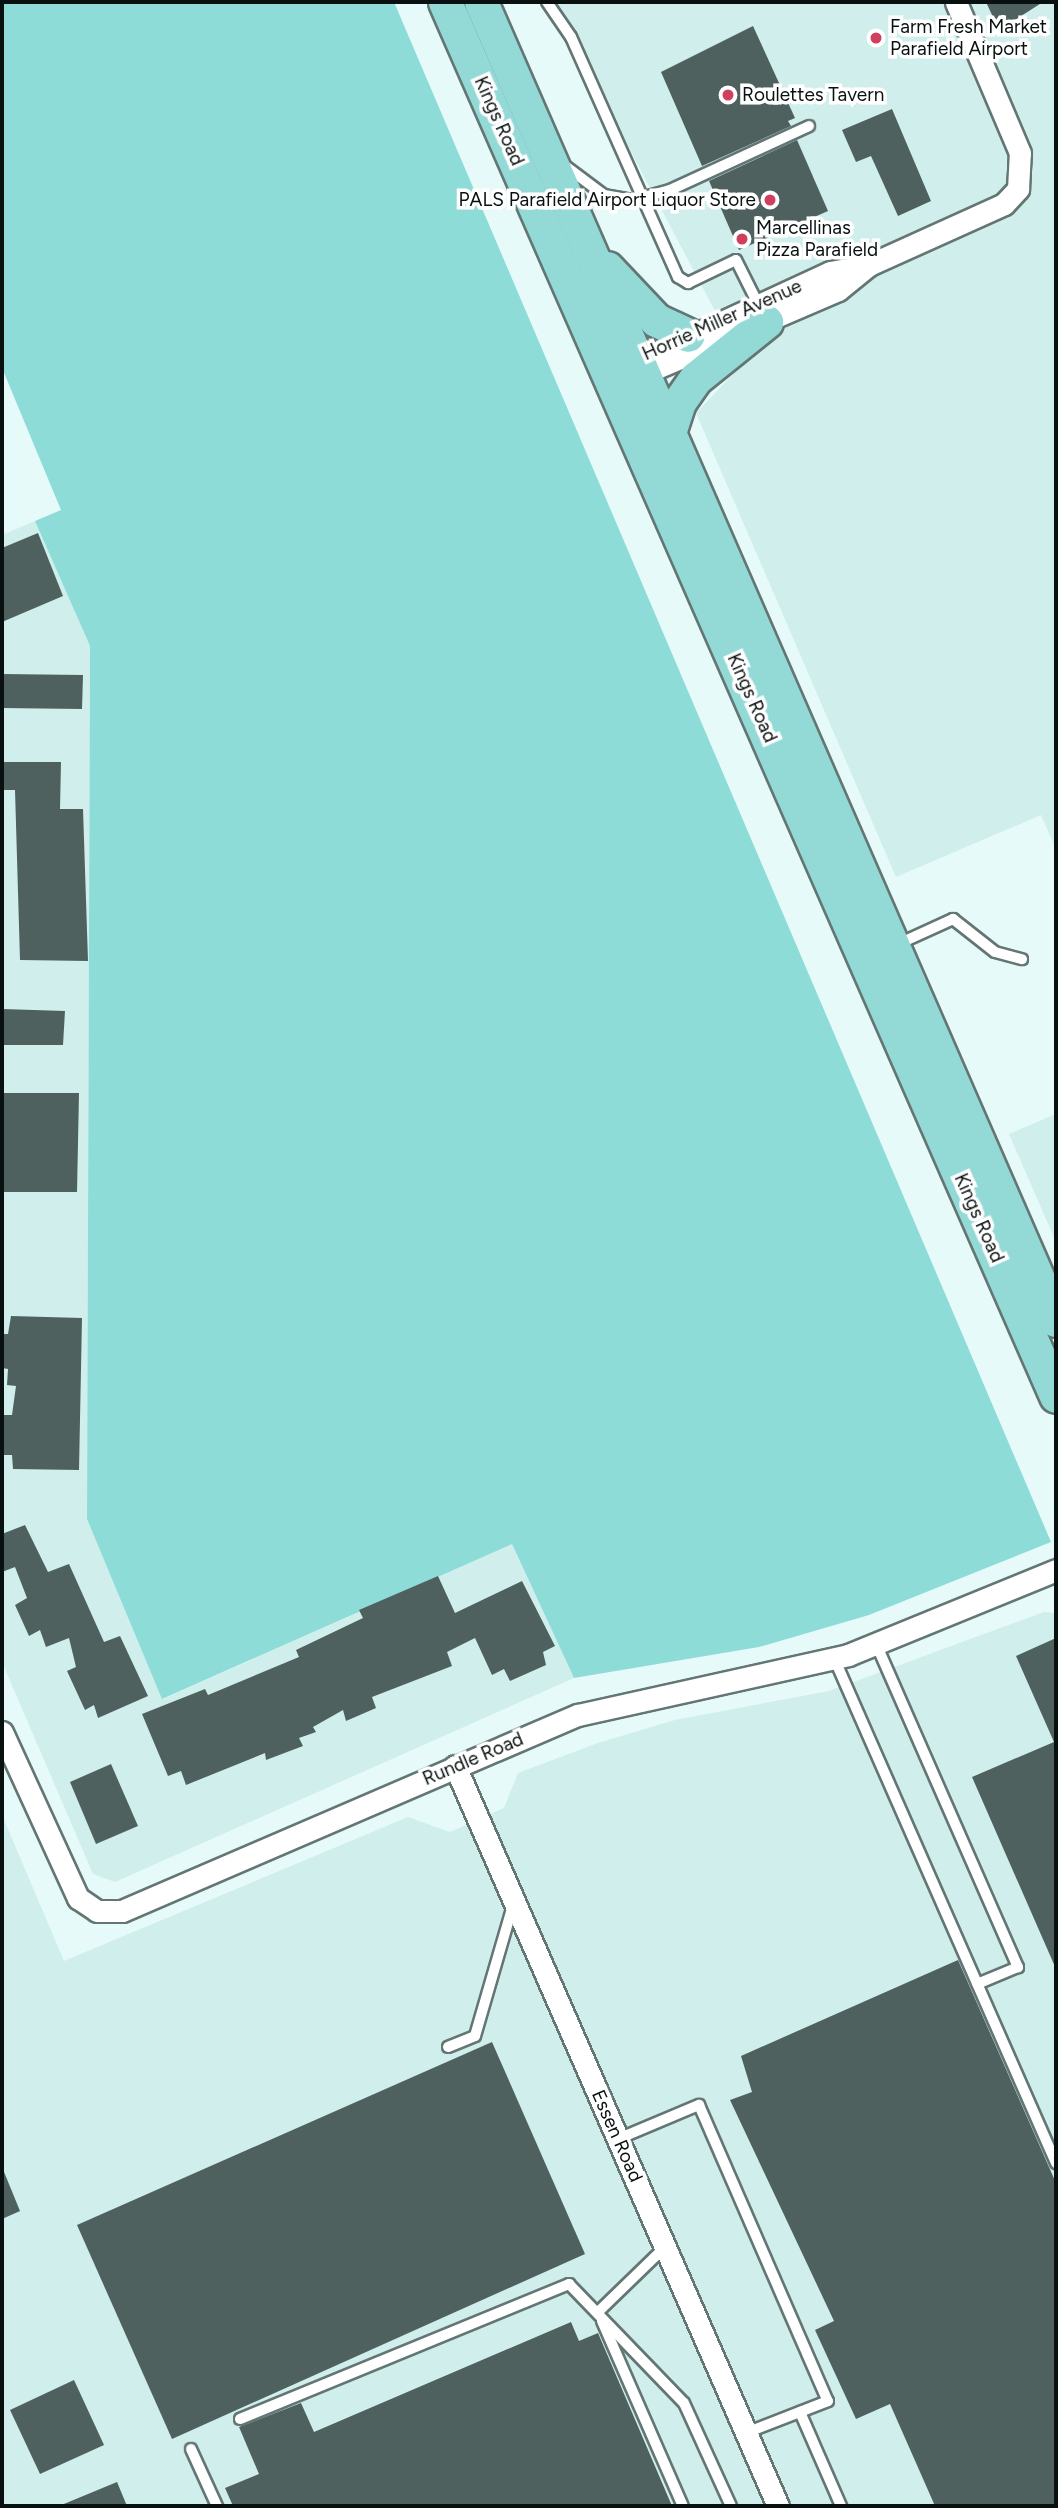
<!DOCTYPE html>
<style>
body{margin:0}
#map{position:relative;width:1058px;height:2508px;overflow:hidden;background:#e5faf9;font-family:Figtree,sans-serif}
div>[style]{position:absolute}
.built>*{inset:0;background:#cfeeec}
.green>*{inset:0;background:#8edcd7}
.building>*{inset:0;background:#4e615f}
.roads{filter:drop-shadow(2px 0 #637674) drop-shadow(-2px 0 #637674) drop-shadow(0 2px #637674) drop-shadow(0 -2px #637674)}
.service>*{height:10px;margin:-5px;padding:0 5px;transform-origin:5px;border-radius:5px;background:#fff}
.minor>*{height:21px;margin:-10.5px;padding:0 10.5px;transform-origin:10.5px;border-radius:10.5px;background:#fff}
.primary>*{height:33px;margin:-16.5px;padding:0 16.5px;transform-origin:16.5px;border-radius:16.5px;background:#93d9d6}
.dots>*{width:19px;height:19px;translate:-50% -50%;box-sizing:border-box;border:4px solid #fff;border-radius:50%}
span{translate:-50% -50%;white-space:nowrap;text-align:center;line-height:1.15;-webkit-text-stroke:7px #fff;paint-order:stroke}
.poi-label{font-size:19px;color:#091110}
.left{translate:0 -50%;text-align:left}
.right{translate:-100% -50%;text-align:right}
.street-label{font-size:19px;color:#091110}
.frame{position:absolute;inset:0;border:4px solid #091110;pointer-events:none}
</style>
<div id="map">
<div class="built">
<div style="clip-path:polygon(552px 2px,1056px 2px,1056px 849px,1041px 815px,896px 877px,696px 413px,743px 364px)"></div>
<div style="clip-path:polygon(35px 521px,90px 646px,87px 1519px,163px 1699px,512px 1544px,574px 1678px,115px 1882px,93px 1874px,2px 1662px,2px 535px)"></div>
<div style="clip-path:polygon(1056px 1114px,1056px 1242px,1009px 1134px)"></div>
<div style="clip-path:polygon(1044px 1612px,1056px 1613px,1056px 2506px,3px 2506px,2px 1815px,64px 1961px,408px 1817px,450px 1832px,504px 1808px,518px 1773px,598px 1743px,675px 1720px,829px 1691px)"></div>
</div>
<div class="green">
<div style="clip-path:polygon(2px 2px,394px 2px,1051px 1542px,869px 1615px,759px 1647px,574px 1678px,512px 1544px,162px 1699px,87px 1519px,90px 646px,35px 521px,61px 510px,2px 368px)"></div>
</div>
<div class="building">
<div style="clip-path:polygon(986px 2px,1043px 2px,999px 30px)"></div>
<div style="clip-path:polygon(753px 26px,795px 118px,788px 121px,791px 126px,702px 166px,661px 72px)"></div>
<div style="clip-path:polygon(892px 109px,931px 201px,898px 216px,871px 156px,856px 162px,842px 130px)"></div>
<div style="clip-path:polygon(797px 140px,828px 211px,739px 250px,709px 181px)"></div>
<div style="clip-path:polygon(38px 533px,63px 596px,2px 622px,2px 548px)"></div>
<div style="clip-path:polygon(2px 674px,83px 675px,82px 709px,2px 708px)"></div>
<div style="clip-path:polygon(2px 762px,61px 762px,60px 809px,83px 809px,88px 961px,20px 960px,15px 790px,2px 790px)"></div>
<div style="clip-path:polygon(2px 1009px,65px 1011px,63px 1045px,2px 1045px)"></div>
<div style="clip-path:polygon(2px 1093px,79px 1093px,77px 1192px,2px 1192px)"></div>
<div style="clip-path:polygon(11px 1316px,82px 1318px,79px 1470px,13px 1469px,12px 1455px,2px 1455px,2px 1415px,12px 1415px,16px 1386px,7px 1385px,8px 1369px,2px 1368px,2px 1334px,8px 1334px)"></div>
<div style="clip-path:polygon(25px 1525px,48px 1572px,69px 1564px,104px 1642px,120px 1636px,148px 1696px,98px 1718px,94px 1705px,85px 1710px,67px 1671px,76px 1667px,69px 1638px,46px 1647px,40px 1630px,29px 1636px,15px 1605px,27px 1598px,15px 1567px,2px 1572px,2px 1534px)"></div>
<div style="clip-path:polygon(438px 1576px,455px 1613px,522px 1581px,555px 1646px,543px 1652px,546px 1665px,510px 1681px,504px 1669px,492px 1675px,475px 1638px,447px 1652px,452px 1666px,372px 1697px,376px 1708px,346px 1721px,343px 1710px,313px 1727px,316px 1732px,299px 1738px,303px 1746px,266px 1760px,265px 1753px,186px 1785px,181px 1771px,168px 1776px,142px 1714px,205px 1689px,208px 1695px,299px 1657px,296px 1650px,363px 1618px,359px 1610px)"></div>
<div style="clip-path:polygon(1056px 1638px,1056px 1969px,972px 1777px,1054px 1742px,1016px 1656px)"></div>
<div style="clip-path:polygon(111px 1764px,138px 1826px,96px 1844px,70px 1782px)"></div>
<div style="clip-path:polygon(958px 1960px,1056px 2183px,1056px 2506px,935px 2506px,890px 2404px,856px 2419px,815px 2330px,834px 2321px,730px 2100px,752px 2092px,741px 2056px)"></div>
<div style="clip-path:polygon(492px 2042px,585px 2254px,172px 2439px,77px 2225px)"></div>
<div style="clip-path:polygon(2px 2167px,20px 2211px,2px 2219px)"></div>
<div style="clip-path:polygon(571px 2322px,579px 2341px,598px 2333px,672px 2506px,233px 2506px,225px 2488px,259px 2474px,239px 2427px,301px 2403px,314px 2432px)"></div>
<div style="clip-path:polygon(74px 2380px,104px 2445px,40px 2474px,10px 2410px)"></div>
<div style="clip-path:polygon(117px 2482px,127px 2506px,59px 2506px)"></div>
</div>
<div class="roads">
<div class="service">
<div style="left:547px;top:2px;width:42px;rotate:55.6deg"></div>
<div style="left:571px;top:37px;width:263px;rotate:66deg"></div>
<div style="left:678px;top:277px;width:12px;rotate:31deg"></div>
<div style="left:688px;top:283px;width:53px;rotate:-25.6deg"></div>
<div style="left:736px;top:260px;width:54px;rotate:63.4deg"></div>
<div style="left:564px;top:165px;width:50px;rotate:36.9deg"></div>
<div style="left:604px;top:195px;width:29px;rotate:10deg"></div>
<div style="left:633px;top:200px;width:38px;rotate:-15deg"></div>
<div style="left:670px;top:190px;width:153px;rotate:-24.7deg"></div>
<div style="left:896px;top:945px;width:63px;rotate:-24.5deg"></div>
<div style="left:953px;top:919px;width:53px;rotate:38.2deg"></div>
<div style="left:995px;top:952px;width:28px;rotate:15deg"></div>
<div style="left:877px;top:1646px;width:351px;rotate:66.3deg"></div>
<div style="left:1018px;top:1967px;width:44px;rotate:157.5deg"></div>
<div style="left:834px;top:1658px;width:552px;rotate:66.27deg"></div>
<div style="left:448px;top:2047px;width:29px;rotate:-22deg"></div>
<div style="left:475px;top:2036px;width:136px;rotate:-73.8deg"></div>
<div style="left:618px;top:2139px;width:88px;rotate:-22.8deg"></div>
<div style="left:699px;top:2105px;width:323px;rotate:66.5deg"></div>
<div style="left:828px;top:2401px;width:88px;rotate:158.7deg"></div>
<div style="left:598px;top:2312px;width:93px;rotate:-44.1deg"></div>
<div style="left:602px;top:2321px;width:202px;rotate:66.4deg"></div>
<div style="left:800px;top:2412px;width:103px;rotate:66.4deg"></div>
<div style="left:240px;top:2419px;width:356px;rotate:-22.3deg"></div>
<div style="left:569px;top:2284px;width:165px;rotate:46deg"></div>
<div style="left:684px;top:2403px;width:113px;rotate:65.5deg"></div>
<div style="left:191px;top:2449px;width:63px;rotate:65.5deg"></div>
</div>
<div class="minor">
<div style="left:629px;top:365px;width:221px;rotate:-24.8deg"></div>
<div style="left:830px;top:272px;width:40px;rotate:-10deg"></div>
<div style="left:869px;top:265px;width:148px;rotate:-24.3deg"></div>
<div style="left:1004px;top:204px;width:21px;rotate:-47deg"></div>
<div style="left:1018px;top:189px;width:36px;rotate:-87deg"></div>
<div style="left:1020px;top:153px;width:164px;rotate:-113deg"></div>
<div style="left:633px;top:378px;width:223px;rotate:-23.2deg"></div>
<div style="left:838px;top:290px;width:38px;rotate:-39deg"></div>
<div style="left:2px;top:1732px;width:183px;rotate:65.4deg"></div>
<div style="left:78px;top:1898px;width:23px;rotate:34deg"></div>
<div style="left:97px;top:1911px;width:25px"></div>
<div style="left:122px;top:1911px;width:496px;rotate:-23.3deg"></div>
<div style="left:578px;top:1715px;width:277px;rotate:-12.5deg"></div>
<div style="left:848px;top:1655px;width:225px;rotate:-22.2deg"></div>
<div style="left:455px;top:1766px;width:807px;rotate:66.42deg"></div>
</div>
<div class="primary">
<div style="left:445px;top:2px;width:1522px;rotate:66.33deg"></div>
<div style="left:481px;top:2px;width:1438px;rotate:66.43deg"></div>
<div style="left:607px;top:268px;width:71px;rotate:46.7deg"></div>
<div style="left:656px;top:320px;width:35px;rotate:25deg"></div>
<div style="left:669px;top:433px;width:33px;rotate:-72deg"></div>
<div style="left:679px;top:402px;width:29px;rotate:-55deg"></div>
<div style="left:696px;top:378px;width:90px;rotate:-38.7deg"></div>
</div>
</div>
<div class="dots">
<div style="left:876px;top:38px;background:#ce3f60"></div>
<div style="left:728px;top:95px;background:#ce3f60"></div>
<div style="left:770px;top:200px;background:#ce3f60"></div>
<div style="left:742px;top:239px;background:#ce3f60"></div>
</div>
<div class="poi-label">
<span class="left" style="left:890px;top:38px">Farm Fresh Market<br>Parafield Airport</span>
<span class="left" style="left:742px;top:95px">Roulettes Tavern</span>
<span class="right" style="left:756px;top:200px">PALS Parafield Airport Liquor Store</span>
<span class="left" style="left:756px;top:239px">Marcellinas<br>Pizza Parafield</span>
</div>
<div class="street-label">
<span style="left:499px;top:121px;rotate:66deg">Kings Road</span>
<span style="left:722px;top:320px;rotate:-24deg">Horrie Miller Avenue</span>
<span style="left:752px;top:698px;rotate:66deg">Kings Road</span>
<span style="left:979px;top:1218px;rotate:66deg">Kings Road</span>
<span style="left:473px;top:1759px;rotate:-23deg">Rundle Road</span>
<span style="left:617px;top:2136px;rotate:66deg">Essen Road</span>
</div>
<div class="frame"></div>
</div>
